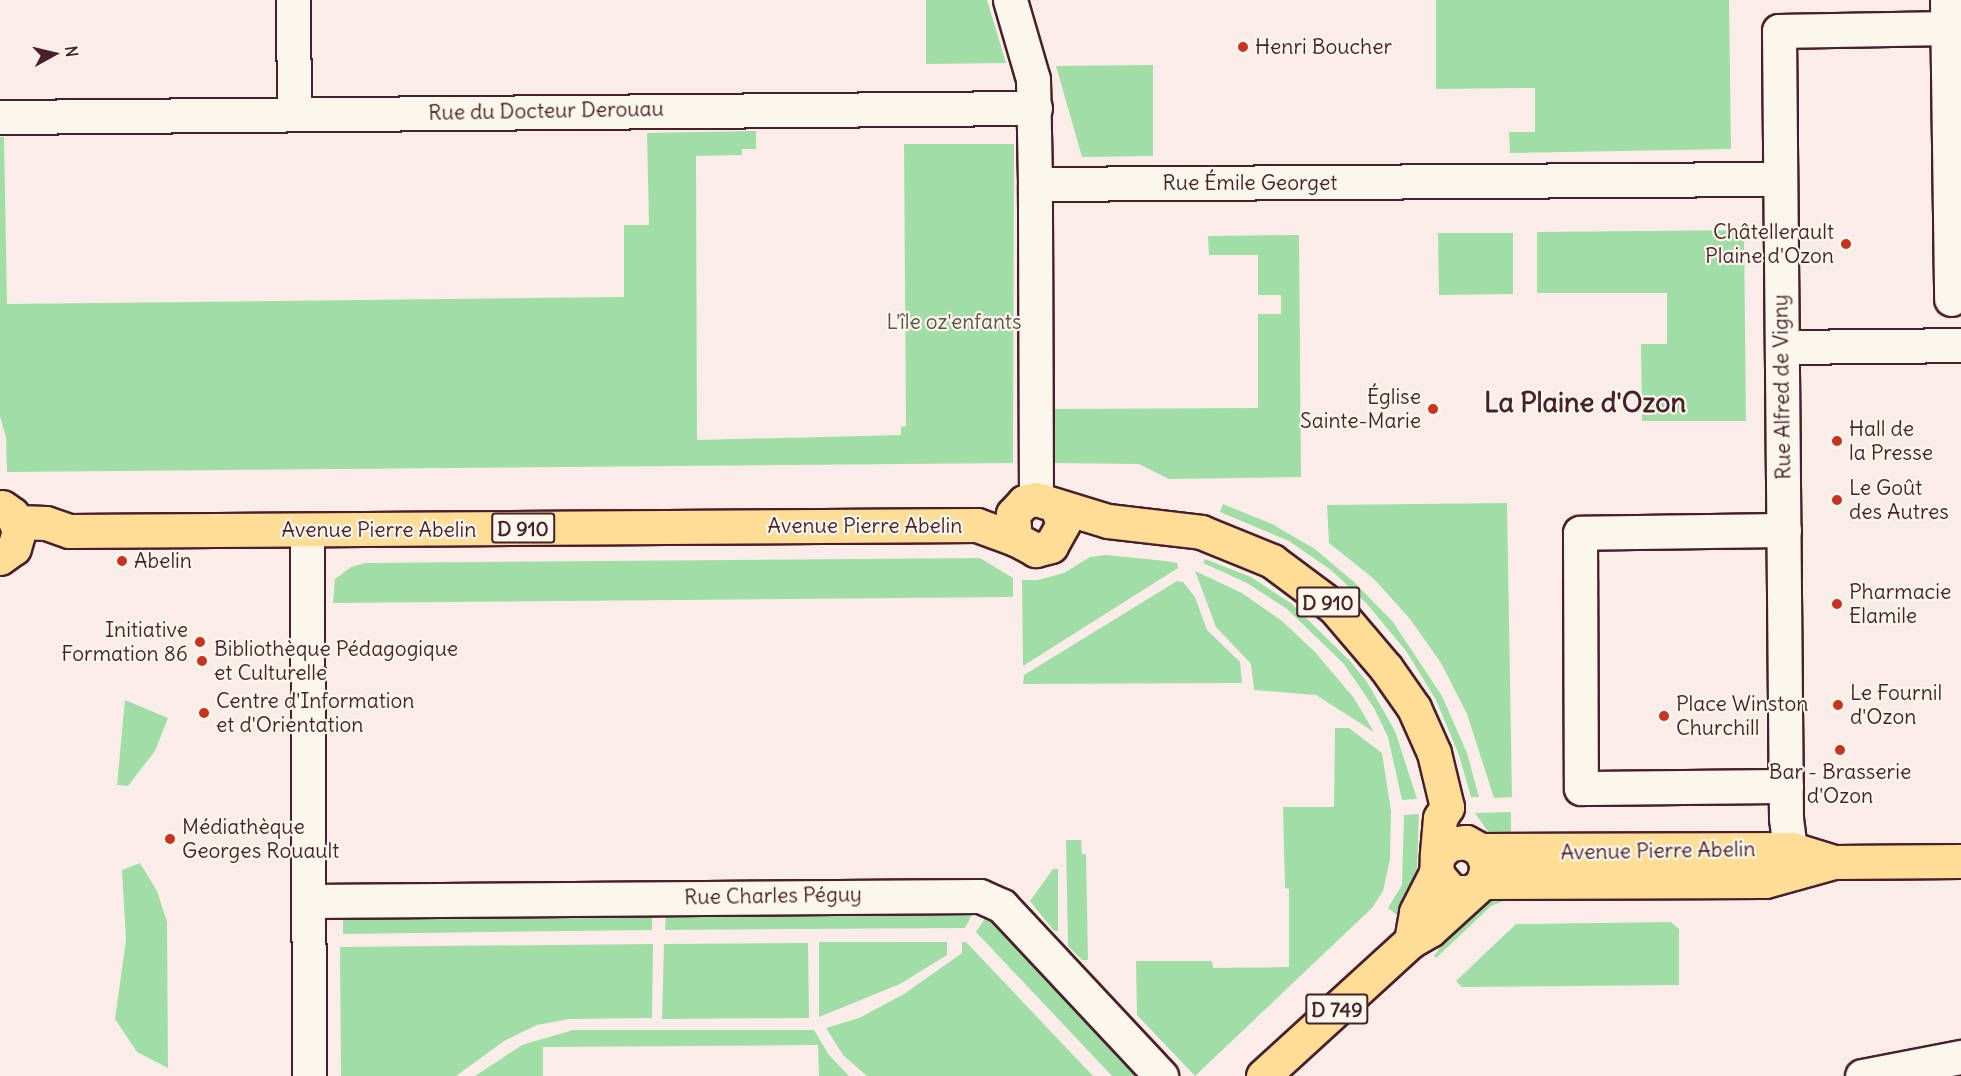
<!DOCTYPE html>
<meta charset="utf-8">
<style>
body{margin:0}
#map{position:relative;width:1961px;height:1076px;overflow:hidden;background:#faede9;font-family:Delius,sans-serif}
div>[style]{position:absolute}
.green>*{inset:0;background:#a1dea6}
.roads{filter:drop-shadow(2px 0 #4a1f2b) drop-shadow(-2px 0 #4a1f2b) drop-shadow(0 2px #4a1f2b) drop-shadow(0 -2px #4a1f2b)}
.minor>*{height:33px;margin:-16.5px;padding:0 16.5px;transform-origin:16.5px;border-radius:16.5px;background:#fbf7ec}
.major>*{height:33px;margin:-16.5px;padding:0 16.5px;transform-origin:16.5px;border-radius:16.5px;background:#fedd96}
.dots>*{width:16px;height:16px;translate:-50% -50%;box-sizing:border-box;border:3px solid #fbf7ec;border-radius:50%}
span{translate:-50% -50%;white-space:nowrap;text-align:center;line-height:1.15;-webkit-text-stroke:4.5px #fbf7ec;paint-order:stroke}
.shield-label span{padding:2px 4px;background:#fbf7ec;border:2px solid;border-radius:4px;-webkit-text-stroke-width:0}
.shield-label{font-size:20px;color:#4a1f2b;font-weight:700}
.poi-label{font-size:21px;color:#4a1f2b}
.left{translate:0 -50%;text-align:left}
.right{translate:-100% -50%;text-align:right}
.street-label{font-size:21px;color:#4a1f2b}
.park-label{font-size:21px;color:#604f4a}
.district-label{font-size:27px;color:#4a1f2b;font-weight:700}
.north{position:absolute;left:24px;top:24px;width:60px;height:60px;-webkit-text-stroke:4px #fbf7ec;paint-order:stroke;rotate:82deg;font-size:16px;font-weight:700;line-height:24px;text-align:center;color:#4a1f2b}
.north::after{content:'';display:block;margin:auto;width:21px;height:27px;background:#4a1f2b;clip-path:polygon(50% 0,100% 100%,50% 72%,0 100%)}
</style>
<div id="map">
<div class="green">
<div style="clip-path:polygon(926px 0,987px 0,1006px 63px,926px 64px)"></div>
<div style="clip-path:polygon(1436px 0,1729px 0,1731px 149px,1510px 153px,1509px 132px,1535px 132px,1535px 88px,1436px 89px)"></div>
<div style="clip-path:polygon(1153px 65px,1153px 156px,1082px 157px,1056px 66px)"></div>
<div style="clip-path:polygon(756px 131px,756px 149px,742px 149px,742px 155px,696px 156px,697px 440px,901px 435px,901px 427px,906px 426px,904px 144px,1014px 144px,1013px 463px,7px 472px,6px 438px,0 416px,0 137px,4px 137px,7px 304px,624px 297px,624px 225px,649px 225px,647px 133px)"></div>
<div style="clip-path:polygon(1744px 230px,1746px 421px,1642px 421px,1641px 344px,1667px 344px,1667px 293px,1537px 293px,1537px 232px)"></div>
<div style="clip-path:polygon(1438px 233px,1513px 233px,1513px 294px,1439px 295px)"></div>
<div style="clip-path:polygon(1299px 235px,1301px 477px,1169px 479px,1139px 464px,1051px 463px,1051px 409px,1258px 408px,1258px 314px,1281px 314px,1281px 295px,1258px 295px,1258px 255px,1209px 255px,1208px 236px)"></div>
<div style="clip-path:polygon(1507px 503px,1512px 797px,1494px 798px,1467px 714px,1441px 663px,1410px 619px,1374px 579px,1329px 543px,1327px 505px)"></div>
<div style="clip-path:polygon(1223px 504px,1272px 524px,1315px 549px,1354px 582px,1393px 622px,1442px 696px,1467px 753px,1479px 797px,1471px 797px,1459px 755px,1436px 700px,1406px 651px,1367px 604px,1331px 570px,1289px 541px,1220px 512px)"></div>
<div style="clip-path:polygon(1106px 555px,1166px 561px,1177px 563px,1178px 568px,1023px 666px,1022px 580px,1038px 580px,1064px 573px,1090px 557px)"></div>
<div style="clip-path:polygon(980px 558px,1013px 578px,1013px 597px,333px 603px,335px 579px,351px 567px,365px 563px)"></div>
<div style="clip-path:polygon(1205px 559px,1251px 577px,1292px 604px,1350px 661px,1367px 682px,1395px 731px,1417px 799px,1402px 800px,1388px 737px,1374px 708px,1344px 664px,1287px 609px,1247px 583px,1203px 563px)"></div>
<div style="clip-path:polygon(1195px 571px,1242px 593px,1282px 621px,1315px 652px,1354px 698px,1374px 732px,1316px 695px,1254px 690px,1251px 664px,1216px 627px)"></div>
<div style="clip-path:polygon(1177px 581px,1183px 582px,1195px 597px,1207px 630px,1240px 662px,1242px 683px,1023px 684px,1024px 675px)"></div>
<div style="clip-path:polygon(125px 700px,168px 718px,155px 751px,128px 786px,117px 785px)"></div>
<div style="clip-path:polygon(1335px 728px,1349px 728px,1382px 753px,1391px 811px,1390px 859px,1383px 891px,1372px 908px,1195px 1076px,1137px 1015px,1136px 961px,1212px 961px,1213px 968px,1289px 967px,1289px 889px,1285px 888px,1283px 807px,1334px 807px)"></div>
<div style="clip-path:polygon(1511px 812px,1511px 841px,1488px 832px,1475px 813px)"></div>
<div style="clip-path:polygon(1419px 814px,1417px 868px,1410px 901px,1401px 918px,1388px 908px,1402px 885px,1404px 815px)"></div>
<div style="clip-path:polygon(1066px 840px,1081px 840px,1082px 854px,1086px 854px,1088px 960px,1082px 960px,1068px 946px)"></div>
<div style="clip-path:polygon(140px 863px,157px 891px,167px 922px,168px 1068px,137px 1052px,115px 1019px,126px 940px,122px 870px)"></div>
<div style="clip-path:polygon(1053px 869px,1058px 869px,1058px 931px,1054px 931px,1030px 901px)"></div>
<div style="clip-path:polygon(1509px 890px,1509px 899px,1491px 906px,1436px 958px,1434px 956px,1460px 920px,1486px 899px)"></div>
<div style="clip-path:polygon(652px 909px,652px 930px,343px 934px,343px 913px)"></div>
<div style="clip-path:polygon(666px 909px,975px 909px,965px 928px,665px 930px)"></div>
<div style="clip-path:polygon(987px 915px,1141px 1076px,1112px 1076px,976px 932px)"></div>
<div style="clip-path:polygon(1671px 922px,1679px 929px,1679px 985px,1462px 987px,1456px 981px,1516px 924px)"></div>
<div style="clip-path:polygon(947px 942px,947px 955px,900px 984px,819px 1017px,819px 942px)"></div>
<div style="clip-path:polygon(962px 942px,966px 942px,1093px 1076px,867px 1076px,843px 1055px,826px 1028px,859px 1018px,904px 994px,962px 953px)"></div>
<div style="clip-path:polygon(808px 943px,809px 1018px,662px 1019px,664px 944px)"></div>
<div style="clip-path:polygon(653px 944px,652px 1018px,570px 1019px,537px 1025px,504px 1041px,456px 1076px,341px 1076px,340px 947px)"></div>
<div style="clip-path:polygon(573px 1030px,814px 1030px,829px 1055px,849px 1076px,819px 1076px,818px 1045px,543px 1047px,543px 1076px,475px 1076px,522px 1045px)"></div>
</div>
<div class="roads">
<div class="minor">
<div style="left:293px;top:0;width:114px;rotate:89.5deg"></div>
<div style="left:1010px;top:0;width:82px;rotate:73.8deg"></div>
<div style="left:1033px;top:79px;width:105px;rotate:88.9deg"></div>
<div style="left:1947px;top:0;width:299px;rotate:89.2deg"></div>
<div style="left:0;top:117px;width:1035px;rotate:-0.5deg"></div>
<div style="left:1782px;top:347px;width:179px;rotate:-0.6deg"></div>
<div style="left:1036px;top:499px;width:315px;rotate:-90.2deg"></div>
<div style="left:1035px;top:184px;width:744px;rotate:-0.39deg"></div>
<div style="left:307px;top:530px;width:546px;rotate:89.79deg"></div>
<div style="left:1784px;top:530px;width:204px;rotate:179.2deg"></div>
<div style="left:1580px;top:533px;width:255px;rotate:89.8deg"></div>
<div style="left:1581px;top:788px;width:205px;rotate:-0.6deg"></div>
<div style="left:1793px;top:873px;width:55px;rotate:-97.3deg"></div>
<div style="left:1786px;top:818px;width:787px;rotate:-90.51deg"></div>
<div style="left:1779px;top:31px;width:168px;rotate:-1deg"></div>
<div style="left:308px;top:901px;width:672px;rotate:-0.43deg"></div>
<div style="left:980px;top:896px;width:24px;rotate:24deg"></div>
<div style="left:1002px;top:906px;width:233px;rotate:46.9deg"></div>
<div style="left:1862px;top:1076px;width:101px;rotate:-10.9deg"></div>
</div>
<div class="major">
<div style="left:1057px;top:508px;width:17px;rotate:69deg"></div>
<div style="left:1063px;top:524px;width:25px;rotate:119deg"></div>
<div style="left:1051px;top:546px;width:16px;rotate:165deg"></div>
<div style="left:1036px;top:550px;width:24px;rotate:-152deg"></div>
<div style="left:1015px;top:539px;width:25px;rotate:-95deg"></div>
<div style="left:1013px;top:514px;width:16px;rotate:-47deg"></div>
<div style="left:1024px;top:502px;width:12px;rotate:-14deg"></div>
<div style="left:1036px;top:499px;width:75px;rotate:17deg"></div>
<div style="left:1108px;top:521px;width:94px;rotate:6.7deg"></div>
<div style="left:1201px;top:532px;width:77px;rotate:22.2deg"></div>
<div style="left:1272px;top:561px;width:77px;rotate:36.6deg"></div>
<div style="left:1334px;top:607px;width:80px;rotate:49.6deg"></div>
<div style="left:1386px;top:668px;width:49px;rotate:55deg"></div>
<div style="left:1414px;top:708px;width:49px;rotate:66deg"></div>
<div style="left:1434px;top:753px;width:56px;rotate:76.5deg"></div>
<div style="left:1447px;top:807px;width:13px;rotate:122deg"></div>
<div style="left:1440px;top:818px;width:38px;rotate:95deg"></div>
<div style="left:17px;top:522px;width:29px;rotate:2deg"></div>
<div style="left:46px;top:523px;width:24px;rotate:19deg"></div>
<div style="left:69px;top:531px;width:908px;rotate:-0.38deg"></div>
<div style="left:977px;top:525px;width:40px;rotate:20.2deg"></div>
<div style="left:0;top:558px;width:17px;rotate:-36deg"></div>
<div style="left:14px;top:548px;width:18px;rotate:-74deg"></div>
<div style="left:19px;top:531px;width:18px;rotate:-112deg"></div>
<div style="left:12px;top:514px;width:12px;rotate:-145deg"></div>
<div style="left:1481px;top:850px;width:311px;rotate:-0.2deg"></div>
<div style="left:1792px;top:849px;width:44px;rotate:17.2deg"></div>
<div style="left:1483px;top:882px;width:282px;rotate:-0.2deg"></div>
<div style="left:1765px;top:881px;width:72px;rotate:-15.4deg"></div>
<div style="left:1834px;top:862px;width:127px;rotate:-0.5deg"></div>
<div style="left:1411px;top:941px;width:29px;rotate:-80deg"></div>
<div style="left:1416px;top:912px;width:44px;rotate:-62.9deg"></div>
<div style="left:1263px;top:1076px;width:200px;rotate:-42.4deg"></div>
<div style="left:1411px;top:941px;width:22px;rotate:-30deg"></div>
<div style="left:1430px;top:930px;width:72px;rotate:-42.2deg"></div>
<div style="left:1483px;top:882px;width:16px;rotate:-76deg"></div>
<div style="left:1487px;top:866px;width:17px;rotate:-111deg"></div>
<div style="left:1481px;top:850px;width:17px;rotate:-152deg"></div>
<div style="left:1466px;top:842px;width:17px;rotate:173deg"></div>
<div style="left:1449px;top:844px;width:17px;rotate:135deg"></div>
<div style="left:1437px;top:856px;width:17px;rotate:93deg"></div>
<div style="left:1436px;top:873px;width:25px;rotate:50deg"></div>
<div style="left:1452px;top:892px;width:17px"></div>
</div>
</div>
<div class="dots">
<div style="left:1243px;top:47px;background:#c8321e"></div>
<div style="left:1846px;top:244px;background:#c8321e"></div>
<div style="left:1433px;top:409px;background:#c8321e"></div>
<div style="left:1837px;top:441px;background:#c8321e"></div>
<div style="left:1837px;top:500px;background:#c8321e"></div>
<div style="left:122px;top:561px;background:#c8321e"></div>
<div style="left:1837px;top:604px;background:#c8321e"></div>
<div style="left:200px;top:642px;background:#c8321e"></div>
<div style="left:202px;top:661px;background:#c8321e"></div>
<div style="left:1838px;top:705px;background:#c8321e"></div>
<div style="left:204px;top:713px;background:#c8321e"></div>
<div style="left:1664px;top:716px;background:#c8321e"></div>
<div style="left:1840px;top:750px;background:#c8321e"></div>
<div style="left:170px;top:839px;background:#c8321e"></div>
</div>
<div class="shield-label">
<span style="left:523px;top:528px">D 910</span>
<span style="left:1328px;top:602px">D 910</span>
<span style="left:1337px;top:1009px">D 749</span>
</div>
<div class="poi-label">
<span class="left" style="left:1255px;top:47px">Henri Boucher</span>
<span class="right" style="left:1834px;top:244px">Châtellerault<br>Plaine d'Ozon</span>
<span class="right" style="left:1421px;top:409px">Église<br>Sainte-Marie</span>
<span class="left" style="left:1849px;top:441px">Hall de<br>la Presse</span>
<span class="left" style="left:1849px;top:500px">Le Goût<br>des Autres</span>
<span class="left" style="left:134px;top:561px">Abelin</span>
<span class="left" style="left:1849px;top:604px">Pharmacie<br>Elamile</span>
<span class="right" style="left:188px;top:642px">Initiative<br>Formation 86</span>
<span class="left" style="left:214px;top:661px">Bibliothèque Pédagogique<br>et Culturelle</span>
<span class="left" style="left:1850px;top:705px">Le Fournil<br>d'Ozon</span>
<span class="left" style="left:216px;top:713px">Centre d'Information<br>et d'Orientation</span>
<span class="left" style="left:1676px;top:716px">Place Winston<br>Churchill</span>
<span style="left:1840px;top:784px">Bar - Brasserie<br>d'Ozon</span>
<span class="left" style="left:182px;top:839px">Médiathèque<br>Georges Rouault</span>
</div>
<div class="street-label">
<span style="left:546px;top:111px;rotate:-1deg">Rue du Docteur Derouau</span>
<span style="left:1250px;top:183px">Rue Émile Georget</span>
<span style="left:1782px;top:387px;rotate:-91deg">Rue Alfred de Vigny</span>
<span style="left:865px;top:526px">Avenue Pierre Abelin</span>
<span style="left:379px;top:530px">Avenue Pierre Abelin</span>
<span style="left:1658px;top:851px;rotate:-1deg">Avenue Pierre Abelin</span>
<span style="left:773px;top:896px;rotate:-1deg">Rue Charles Péguy</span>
</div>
<div class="park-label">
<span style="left:954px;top:322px">L'île oz'enfants</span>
</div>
<div class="district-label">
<span style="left:1585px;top:403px">La Plaine d'Ozon</span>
</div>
<div class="north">N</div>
</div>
